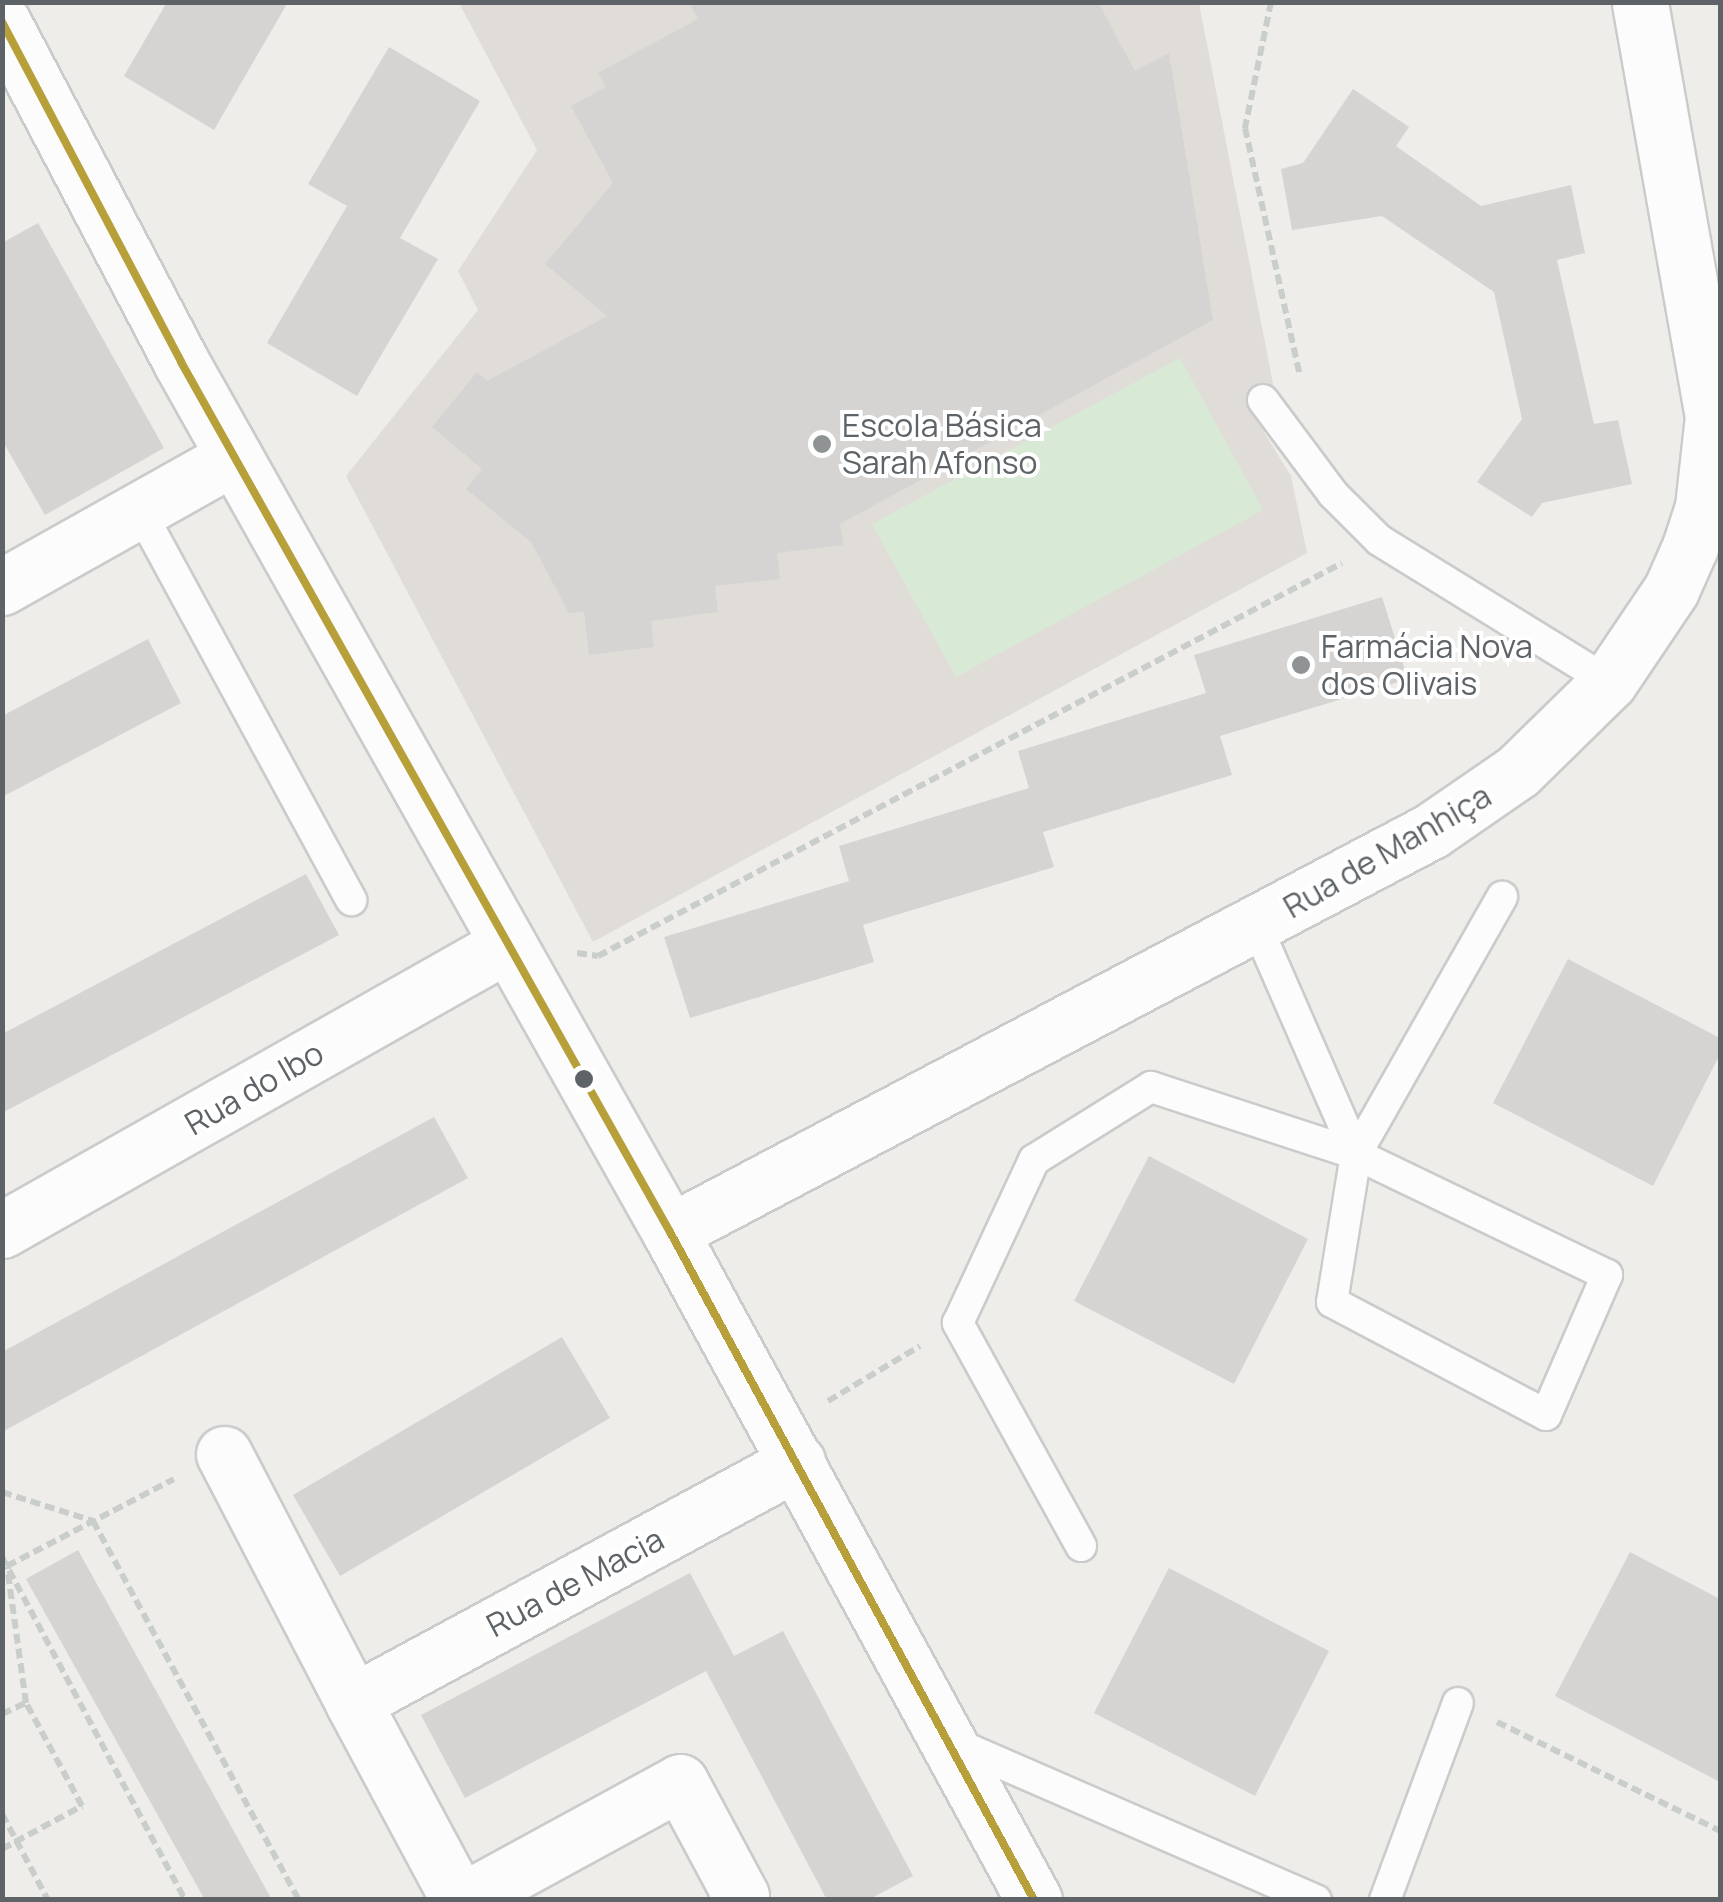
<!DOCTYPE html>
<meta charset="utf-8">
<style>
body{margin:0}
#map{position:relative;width:1723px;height:1902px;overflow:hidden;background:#eeede9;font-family:Manrope,sans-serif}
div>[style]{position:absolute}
.education>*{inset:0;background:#e0ddd9}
.green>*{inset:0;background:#d8ead5}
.building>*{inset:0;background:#d5d4d2}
.path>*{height:6px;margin-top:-3px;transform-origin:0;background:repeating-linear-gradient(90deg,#cacecb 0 10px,transparent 0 15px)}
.roads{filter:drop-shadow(2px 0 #cacbcb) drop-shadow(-2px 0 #cacbcb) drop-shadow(0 2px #cacbcb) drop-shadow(0 -2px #cacbcb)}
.service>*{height:30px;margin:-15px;padding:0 15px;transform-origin:15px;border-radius:15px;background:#fcfcfc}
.minor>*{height:55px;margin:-27.5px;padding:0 27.5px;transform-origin:27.5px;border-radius:27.5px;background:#fcfcfc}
.path-bridge>*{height:6px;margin-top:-3px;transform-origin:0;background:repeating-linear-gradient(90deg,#cacecb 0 10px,transparent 0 15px)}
.bus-1>*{height:8px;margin:-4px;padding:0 4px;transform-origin:4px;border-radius:4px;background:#b7a039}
.dots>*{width:28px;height:28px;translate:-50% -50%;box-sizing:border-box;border:5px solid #fff;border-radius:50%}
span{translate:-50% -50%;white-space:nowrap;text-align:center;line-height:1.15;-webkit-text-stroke:8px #fff;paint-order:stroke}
.poi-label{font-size:32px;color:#5e6367}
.left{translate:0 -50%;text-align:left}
.street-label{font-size:32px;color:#5e6367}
.frame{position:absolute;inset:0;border:5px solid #5e6367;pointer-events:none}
</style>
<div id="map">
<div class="education">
<div style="clip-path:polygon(459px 3px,1199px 3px,1274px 389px,1251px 411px,1291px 476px,1307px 553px,593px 942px,346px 476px,478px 310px,458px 271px,537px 150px)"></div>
</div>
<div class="green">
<div style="clip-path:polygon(1180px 358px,1263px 510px,956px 677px,872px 524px)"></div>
</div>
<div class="building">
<div style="clip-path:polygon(167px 2px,288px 2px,214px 130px,124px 76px)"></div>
<div style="clip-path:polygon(689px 2px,1098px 2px,1135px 71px,1169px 53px,1213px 320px,840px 524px,843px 545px,777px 553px,780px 579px,715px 586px,718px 612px,651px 621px,654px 647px,589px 655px,584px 612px,569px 613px,531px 542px,466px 489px,482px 469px,432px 427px,477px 372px,487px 381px,607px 316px,545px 264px,613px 183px,571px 106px,606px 87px,598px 73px,698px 19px)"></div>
<div style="clip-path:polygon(389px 47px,480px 101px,400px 238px,438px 259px,357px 396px,267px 343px,347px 206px,308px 184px)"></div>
<div style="clip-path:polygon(1353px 89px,1409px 127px,1396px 146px,1481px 206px,1571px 185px,1585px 253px,1557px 260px,1594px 424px,1618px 420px,1632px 484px,1542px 503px,1532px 517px,1477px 482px,1522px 419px,1494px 292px,1382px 216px,1292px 230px,1281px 169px,1303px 163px)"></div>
<div style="clip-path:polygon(38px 223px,164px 448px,45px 515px,2px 440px,2px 243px)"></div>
<div style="clip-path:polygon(1382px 597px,1408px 679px,1220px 736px,1232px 775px,1043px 832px,1054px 867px,863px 925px,874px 962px,690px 1018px,664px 937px,849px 881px,839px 846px,1029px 788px,1018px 751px,1206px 693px,1194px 655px)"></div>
<div style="clip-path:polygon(148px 639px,181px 703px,2px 797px,2px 716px)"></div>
<div style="clip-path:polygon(306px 874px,339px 935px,2px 1113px,2px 1034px)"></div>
<div style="clip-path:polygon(1568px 959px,1720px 1038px,1720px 1054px,1653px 1186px,1493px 1103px)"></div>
<div style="clip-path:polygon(434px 1117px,468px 1178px,2px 1432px,2px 1352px)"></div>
<div style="clip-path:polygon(1149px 1156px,1308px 1239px,1234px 1384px,1074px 1301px)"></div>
<div style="clip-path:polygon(562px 1337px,610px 1418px,340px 1576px,293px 1495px)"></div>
<div style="clip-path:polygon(78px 1550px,272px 1900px,205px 1900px,26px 1579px)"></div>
<div style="clip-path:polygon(1630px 1552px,1720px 1599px,1720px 1782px,1555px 1696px)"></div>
<div style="clip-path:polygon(1169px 1568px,1329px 1651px,1255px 1796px,1094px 1713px)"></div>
<div style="clip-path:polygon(690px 1573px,734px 1656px,783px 1631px,913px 1876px,868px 1900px,827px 1900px,706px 1671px,465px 1798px,421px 1715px)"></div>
</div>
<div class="path">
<div style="left:1271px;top:2px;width:129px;rotate:101.7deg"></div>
<div style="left:1245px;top:128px;width:250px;rotate:77.5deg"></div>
<div style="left:577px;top:953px;width:21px;rotate:8deg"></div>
<div style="left:598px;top:956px;width:841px;rotate:-27.84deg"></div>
<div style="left:828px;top:1401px;width:107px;rotate:-30.9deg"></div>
<div style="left:2px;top:1492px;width:96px;rotate:17.7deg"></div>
<div style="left:93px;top:1521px;width:431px;rotate:61.5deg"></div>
<div style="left:2px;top:1557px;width:389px;rotate:61.9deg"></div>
<div style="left:2px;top:1714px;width:26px;rotate:-25deg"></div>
<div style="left:1497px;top:1722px;width:248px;rotate:26deg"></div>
<div style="left:82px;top:1806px;width:117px;rotate:-118.5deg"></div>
<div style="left:26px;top:1703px;width:138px;rotate:-97.9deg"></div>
<div style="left:7px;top:1566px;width:188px;rotate:-27.5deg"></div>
<div style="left:2px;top:1814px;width:98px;rotate:61.9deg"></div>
</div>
<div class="roads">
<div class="service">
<div style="left:1263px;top:400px;width:117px;rotate:53.3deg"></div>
<div style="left:1333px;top:494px;width:65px;rotate:45deg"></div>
<div style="left:1379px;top:540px;width:270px;rotate:31.7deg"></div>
<div style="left:140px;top:511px;width:443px;rotate:61.5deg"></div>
<div style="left:1257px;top:927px;width:248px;rotate:66.4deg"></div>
<div style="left:1356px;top:1154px;width:150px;rotate:99.2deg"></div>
<div style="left:1332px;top:1302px;width:242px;rotate:27.8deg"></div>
<div style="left:1546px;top:1415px;width:153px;rotate:-66.5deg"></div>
<div style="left:1607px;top:1275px;width:279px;rotate:-154.3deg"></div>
<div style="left:1081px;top:1546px;width:255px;rotate:-118.9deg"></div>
<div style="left:958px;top:1323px;width:180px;rotate:-65deg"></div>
<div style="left:1034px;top:1160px;width:138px;rotate:-32deg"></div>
<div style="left:1151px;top:1087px;width:216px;rotate:18.1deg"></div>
<div style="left:1356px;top:1154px;width:296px;rotate:-60.4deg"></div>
<div style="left:952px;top:1742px;width:397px;rotate:23.5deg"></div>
<div style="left:1385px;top:1900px;width:210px;rotate:-69.7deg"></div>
</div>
<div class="minor">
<div style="left:2px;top:21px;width:385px;rotate:62.3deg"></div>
<div style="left:181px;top:362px;width:998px;rotate:60.66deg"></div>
<div style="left:670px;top:1232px;width:761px;rotate:61.41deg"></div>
<div style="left:2px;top:587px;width:266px;rotate:-29.3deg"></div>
<div style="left:2px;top:1230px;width:579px;rotate:-29.49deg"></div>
<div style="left:670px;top:1232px;width:860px;rotate:-27.79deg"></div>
<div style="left:1431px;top:831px;width:106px;rotate:-34.6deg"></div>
<div style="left:1518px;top:771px;width:127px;rotate:-44.4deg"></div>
<div style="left:1609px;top:682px;width:111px;rotate:-56deg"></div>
<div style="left:1671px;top:590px;width:47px;rotate:-66.2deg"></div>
<div style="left:1690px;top:547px;width:42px;rotate:-72deg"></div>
<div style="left:1703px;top:507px;width:91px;rotate:-83.7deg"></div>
<div style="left:1713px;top:417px;width:421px;rotate:-100deg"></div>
<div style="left:224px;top:1454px;width:280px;rotate:62.5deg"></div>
<div style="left:459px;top:1900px;width:225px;rotate:-118.2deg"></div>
<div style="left:353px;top:1702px;width:505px;rotate:-28.39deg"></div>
<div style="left:464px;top:1900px;width:246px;rotate:-28.6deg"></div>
<div style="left:680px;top:1782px;width:129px;rotate:61.8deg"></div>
<div style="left:741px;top:1896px;width:6px;rotate:141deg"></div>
</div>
</div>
<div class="path-bridge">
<div style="left:2px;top:1849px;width:91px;rotate:-28.3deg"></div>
</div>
<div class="bus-1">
<div style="left:2px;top:22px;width:384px;rotate:62.2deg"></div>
<div style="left:181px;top:362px;width:998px;rotate:60.66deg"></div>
<div style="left:670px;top:1232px;width:761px;rotate:61.41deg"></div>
</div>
<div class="dots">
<div style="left:822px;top:444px;background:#909394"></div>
<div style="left:1301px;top:665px;background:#909394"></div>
<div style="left:584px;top:1079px;background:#5e6367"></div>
</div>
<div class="poi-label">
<span class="left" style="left:842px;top:444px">Escola Básica<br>Sarah Afonso</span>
<span class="left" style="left:1321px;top:665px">Farmácia Nova<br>dos Olivais</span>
</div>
<div class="street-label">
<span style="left:1387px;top:851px;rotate:-30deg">Rua de Manhiça</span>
<span style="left:254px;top:1088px;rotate:-30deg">Rua do Ibo</span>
<span style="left:575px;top:1582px;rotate:-28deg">Rua de Macia</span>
</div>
<div class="frame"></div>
</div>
